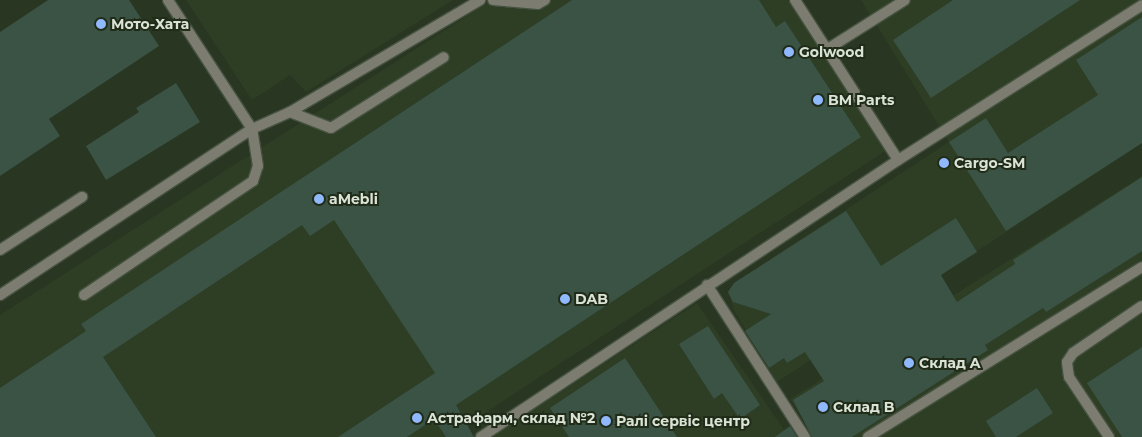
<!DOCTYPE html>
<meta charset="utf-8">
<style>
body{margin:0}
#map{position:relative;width:1142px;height:437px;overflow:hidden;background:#293622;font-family:Montserrat,sans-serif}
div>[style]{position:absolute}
.built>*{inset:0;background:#2e3e24}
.building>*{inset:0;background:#3a5345}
.roads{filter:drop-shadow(1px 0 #45523f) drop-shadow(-1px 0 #45523f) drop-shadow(0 1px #45523f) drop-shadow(0 -1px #45523f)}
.service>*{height:10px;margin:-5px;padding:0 5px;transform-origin:5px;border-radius:5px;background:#7c7c71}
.dots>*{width:14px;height:14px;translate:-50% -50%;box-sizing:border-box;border:2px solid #202c18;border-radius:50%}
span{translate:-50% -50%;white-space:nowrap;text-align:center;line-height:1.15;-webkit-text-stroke:4px #202c18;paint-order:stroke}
.poi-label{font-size:14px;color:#dbe3d6;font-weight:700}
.left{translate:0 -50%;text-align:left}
</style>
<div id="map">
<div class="built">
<div style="clip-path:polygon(186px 0,453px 0,306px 92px,290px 75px,252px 100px)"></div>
<div style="clip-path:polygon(492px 0,801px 0,896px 144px,448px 437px,0 437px,0 315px)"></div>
<div style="clip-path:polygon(861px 0,1142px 0,1142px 143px,777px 382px,735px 312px,728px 292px,734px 283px,949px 142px)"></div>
<div style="clip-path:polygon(1142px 176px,1142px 437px,815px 437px,790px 399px)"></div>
<div style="clip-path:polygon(697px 303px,789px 437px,492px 437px)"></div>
</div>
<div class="building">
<div style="clip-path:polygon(48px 0,129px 0,159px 46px,49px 119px,60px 136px,0 176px,0 32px)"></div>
<div style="clip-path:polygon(572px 0,759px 0,776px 27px,785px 21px,861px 137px,456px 405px,474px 437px,446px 437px,434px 419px,407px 437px,338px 437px,435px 373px,334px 220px,310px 236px,302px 225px,103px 357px,156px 437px,0 437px,0 388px,86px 331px,81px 324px)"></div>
<div style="clip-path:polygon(953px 0,1080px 0,931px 98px,893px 40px)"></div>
<div style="clip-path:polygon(1142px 17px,1142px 143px,1006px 231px,949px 142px,986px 118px,1008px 153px,1098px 95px,1076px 60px)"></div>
<div style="clip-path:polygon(176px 83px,200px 122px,106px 180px,86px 146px,139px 112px,136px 108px)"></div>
<div style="clip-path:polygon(1142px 177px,1142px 251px,1046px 312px,1043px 308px,985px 345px,988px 350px,852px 437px,812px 437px,793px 400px,824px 381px,805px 352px,787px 363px,784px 358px,769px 368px,745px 331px,771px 314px,733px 302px,728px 292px,734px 283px,846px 211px,881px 266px,956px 218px,977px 252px,941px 275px,957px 302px,1015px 264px,1013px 260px)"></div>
<div style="clip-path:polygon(708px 326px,760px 405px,740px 419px,722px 393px,714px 399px,679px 344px)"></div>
<div style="clip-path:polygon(1142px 347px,1142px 437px,1122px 437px,1087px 383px)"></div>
<div style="clip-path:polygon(625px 358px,677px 437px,569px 437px,550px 408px)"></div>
<div style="clip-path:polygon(1037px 388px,1053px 413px,1016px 437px,996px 437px,986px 421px)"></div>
<div style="clip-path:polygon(790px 426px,797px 437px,775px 437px)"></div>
</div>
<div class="roads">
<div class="service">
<div style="left:493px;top:0;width:45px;rotate:5.1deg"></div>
<div style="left:538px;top:4px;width:8px;rotate:-30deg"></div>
<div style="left:795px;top:0;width:190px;rotate:57.2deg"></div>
<div style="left:826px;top:50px;width:93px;rotate:-32.3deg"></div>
<div style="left:290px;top:112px;width:44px;rotate:21.3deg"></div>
<div style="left:331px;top:128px;width:133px;rotate:-32.1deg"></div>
<div style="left:0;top:250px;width:98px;rotate:-32.9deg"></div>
<div style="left:707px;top:285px;width:181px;rotate:57.2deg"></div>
<div style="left:0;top:295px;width:302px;rotate:-33.4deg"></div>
<div style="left:252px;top:129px;width:42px;rotate:-24.1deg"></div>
<div style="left:290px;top:112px;width:221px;rotate:-30.5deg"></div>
<div style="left:84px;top:295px;width:204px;rotate:-34deg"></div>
<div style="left:253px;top:181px;width:16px;rotate:-72deg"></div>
<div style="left:258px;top:166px;width:37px;rotate:-99deg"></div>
<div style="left:252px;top:129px;width:154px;rotate:-123.1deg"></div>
<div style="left:481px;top:437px;width:501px;rotate:-33.59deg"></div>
<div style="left:898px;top:160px;width:289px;rotate:-32.4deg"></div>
<div style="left:868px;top:437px;width:322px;rotate:-31.8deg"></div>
<div style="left:1109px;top:437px;width:72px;rotate:-123.7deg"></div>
<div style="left:1069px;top:377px;width:15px;rotate:-98deg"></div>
<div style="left:1067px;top:362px;width:11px;rotate:-56deg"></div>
<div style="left:1073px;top:353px;width:83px;rotate:-34.3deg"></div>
</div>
</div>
<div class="dots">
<div style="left:101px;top:24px;background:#90b8fd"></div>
<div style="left:789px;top:52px;background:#90b8fd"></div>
<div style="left:818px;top:100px;background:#90b8fd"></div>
<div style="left:944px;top:163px;background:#90b8fd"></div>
<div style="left:319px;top:199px;background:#90b8fd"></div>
<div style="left:565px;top:299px;background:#90b8fd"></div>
<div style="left:909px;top:363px;background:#90b8fd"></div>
<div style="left:823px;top:407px;background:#90b8fd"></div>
<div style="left:417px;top:418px;background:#90b8fd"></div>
<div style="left:606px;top:421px;background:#90b8fd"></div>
</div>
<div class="poi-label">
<span class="left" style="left:111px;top:24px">Мото-Хата</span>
<span class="left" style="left:799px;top:52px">Golwood</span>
<span class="left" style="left:828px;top:100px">BM Parts</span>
<span class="left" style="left:954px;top:163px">Cargo-SM</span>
<span class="left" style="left:329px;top:199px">aMebli</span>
<span class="left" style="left:575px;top:299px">DAB</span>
<span class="left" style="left:919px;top:363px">Склад A</span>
<span class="left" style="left:833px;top:407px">Склад B</span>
<span class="left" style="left:427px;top:418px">Астрафарм, склад №2</span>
<span class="left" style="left:616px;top:421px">Ралі сервіс центр</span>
</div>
</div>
